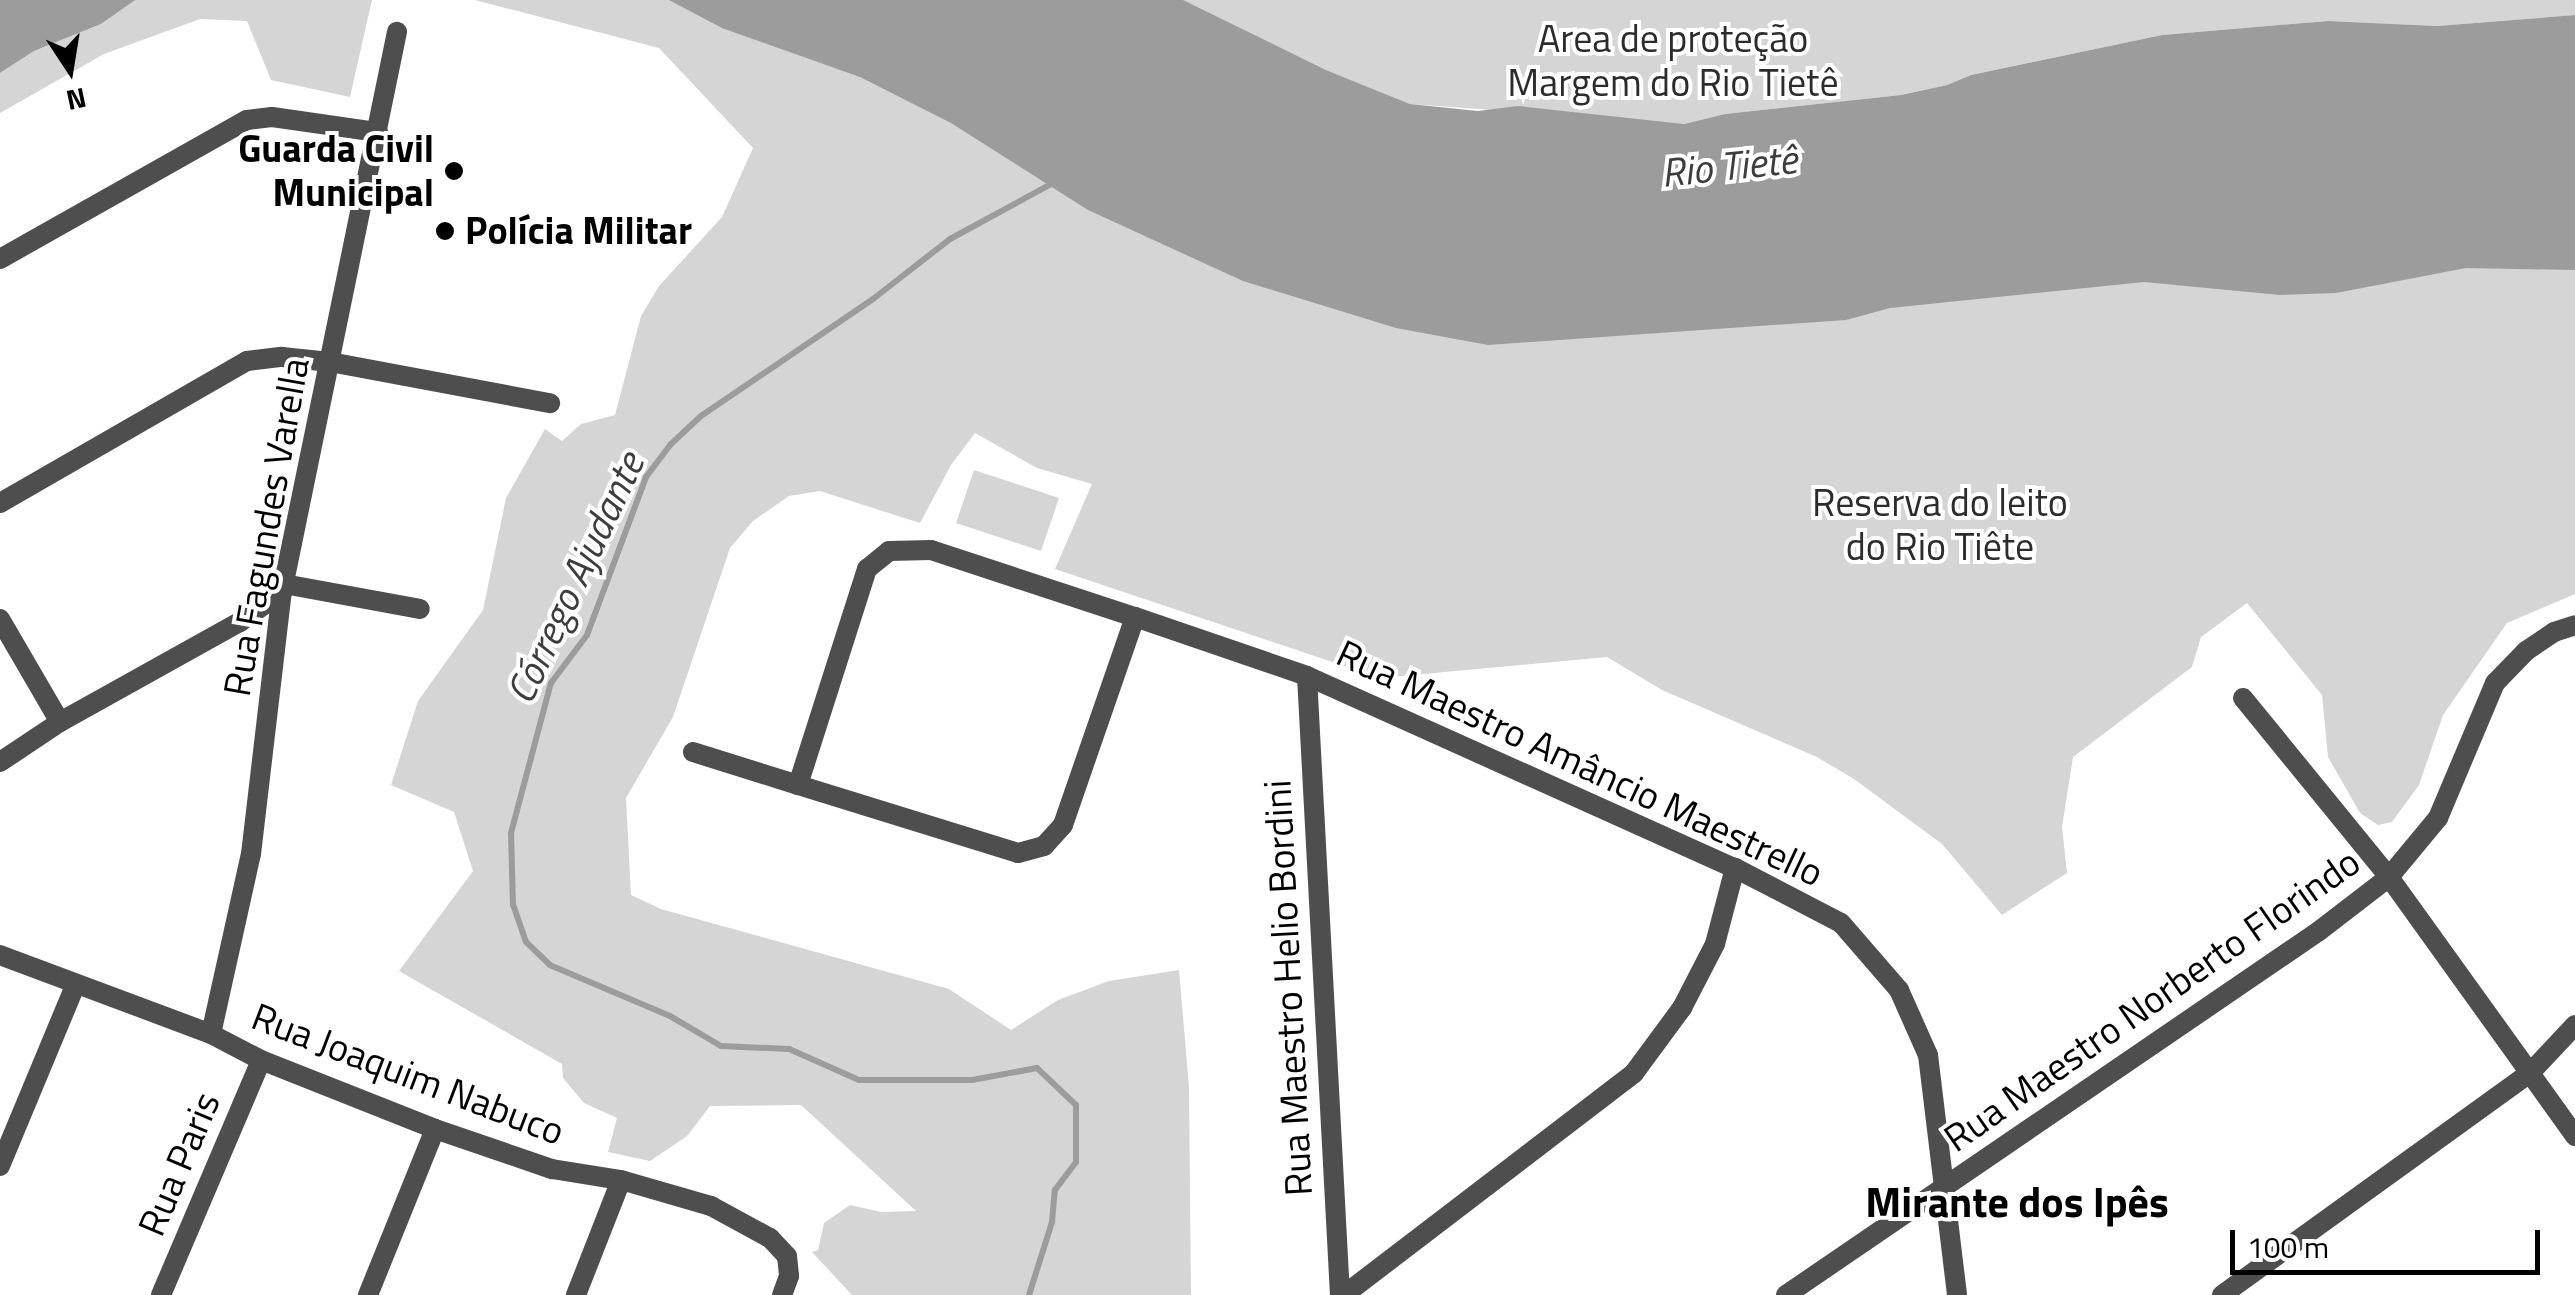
<!DOCTYPE html>
<meta charset="utf-8">
<style>
body{margin:0}
#map{position:relative;width:2575px;height:1295px;overflow:hidden;background:#fff;font-family:"Titillium Web",sans-serif}
div>[style]{position:absolute}
.green>*{inset:0;background:#d5d5d5}
.water>*{inset:0;background:#9c9c9c}
.stream>*{height:6px;margin:-3px;padding:0 3px;transform-origin:3px;border-radius:3px;background:#9c9c9c}
.minor>*{height:20px;margin:-10px;padding:0 10px;transform-origin:10px;border-radius:10px;background:#4e4e4e}
.dots>*{width:28px;height:28px;translate:-50% -50%;box-sizing:border-box;border:5px solid #fff;border-radius:50%}
span{translate:-50% -50%;white-space:nowrap;text-align:center;line-height:1.15;-webkit-text-stroke:8px #fff;paint-order:stroke}
.park-label{font-size:38px;color:#2c2c2c}
.poi-label{font-size:38px;color:#000;font-weight:700}
.right{translate:-100% -50%;text-align:right}
.left{translate:0 -50%;text-align:left}
.street-label{font-size:38px;color:#000}
.water-label{font-size:40px;color:#3d3d3d;font-style:italic}
.quarter-label{font-size:42px;color:#000;font-weight:700}
.north{position:absolute;left:20px;top:20px;width:100px;height:100px;-webkit-text-stroke:8px #fff;paint-order:stroke;rotate:168deg;font-size:28px;font-weight:700;line-height:40px;text-align:center;color:#000}
.north::after{content:'';display:block;margin:auto;width:35px;height:45px;background:#000;clip-path:polygon(50% 0,100% 100%,50% 72%,0 100%)}
.scale{position:absolute;left:2230px;top:1230px;width:310px;height:45px;box-sizing:border-box;border:5px solid #000;border-top:0;padding-left:12px;font-size:30px;line-height:35px;white-space:nowrap;color:#000;-webkit-text-stroke:8px #fff;paint-order:stroke}
</style>
<div id="map">
<div class="green">
<div style="clip-path:polygon(133px 0,372px 0,350px 97px,271px 80px,247px 21px,200px 19px,104px 54px,0 113px,0 73px,34px 51px,101px 24px)"></div>
<div style="clip-path:polygon(475px 0,805px 0,874px 50px,2575px 236px,2575px 594px,2507px 623px,2443px 715px,2419px 785px,2392px 822px,2378px 825px,2360px 813px,2328px 757px,2322px 695px,2247px 603px,2201px 637px,2192px 667px,2073px 757px,2062px 827px,2067px 873px,2002px 915px,1942px 844px,1854px 779px,1817px 757px,1662px 690px,1607px 657px,1380px 678px,1055px 569px,1092px 484px,1037px 468px,975px 433px,951px 465px,920px 523px,820px 491px,789px 496px,753px 521px,730px 548px,673px 717px,626px 798px,631px 895px,661px 909px,949px 989px,1011px 1030px,1058px 1000px,1109px 981px,1179px 970px,1189px 1087px,1191px 1295px,852px 1295px,812px 1252px,818px 1250px,824px 1223px,850px 1205px,881px 1212px,916px 1211px,801px 1105px,710px 1106px,687px 1136px,650px 1161px,608px 1152px,617px 1118px,584px 1103px,563px 1078px,562px 1064px,399px 971px,473px 871px,454px 812px,391px 785px,418px 701px,483px 610px,506px 498px,545px 429px,562px 441px,581px 424px,615px 415px,641px 316px,659px 286px,722px 217px,753px 148px,659px 48px)"></div>
<div style="clip-path:polygon(1182px 0,2575px 0,2575px 15px,2437px 26px,2328px 21px,2162px 35px,1971px 75px,1947px 85px,1901px 95px,1725px 114px,1684px 124px,1410px 104px,1326px 70px)"></div>
<div style="clip-path:polygon(974px 470px,1059px 498px,1041px 551px,956px 523px)"></div>
</div>
<div class="water">
<div style="clip-path:polygon(0 0,135px 0,101px 24px,34px 51px,0 73px)"></div>
<div style="clip-path:polygon(669px 0,1183px 0,1326px 70px,1410px 104px,1478px 111px,1518px 106px,1684px 124px,1725px 114px,1901px 95px,1947px 85px,1971px 75px,2162px 35px,2328px 21px,2437px 26px,2575px 15px,2575px 270px,2466px 268px,2336px 293px,2280px 295px,2144px 282px,1890px 308px,1846px 320px,1488px 345px,1396px 328px,1243px 281px,1088px 210px,951px 123px,860px 77px,722px 28px)"></div>
</div>
<div class="stream">
<div style="left:1029px;top:1295px;width:77px;rotate:-72.5deg"></div>
<div style="left:1052px;top:1222px;width:32px;rotate:-85deg"></div>
<div style="left:1055px;top:1190px;width:35px;rotate:-53deg"></div>
<div style="left:1076px;top:1162px;width:57px;rotate:-90deg"></div>
<div style="left:1076px;top:1105px;width:54px;rotate:-136.5deg"></div>
<div style="left:1037px;top:1068px;width:66px;rotate:169.5deg"></div>
<div style="left:972px;top:1080px;width:113px;rotate:180deg"></div>
<div style="left:859px;top:1080px;width:77px;rotate:-156.1deg"></div>
<div style="left:789px;top:1049px;width:68px;rotate:-177.5deg"></div>
<div style="left:721px;top:1046px;width:59px;rotate:-149.5deg"></div>
<div style="left:670px;top:1016px;width:130px;rotate:-157deg"></div>
<div style="left:550px;top:965px;width:33px;rotate:-136deg"></div>
<div style="left:526px;top:942px;width:39px;rotate:-109deg"></div>
<div style="left:513px;top:905px;width:72px;rotate:-91.6deg"></div>
<div style="left:511px;top:833px;width:155px;rotate:-75.1deg"></div>
<div style="left:551px;top:683px;width:60px;rotate:-53.1deg"></div>
<div style="left:587px;top:635px;width:169px;rotate:-69.5deg"></div>
<div style="left:646px;top:477px;width:41px;rotate:-52.9deg"></div>
<div style="left:671px;top:444px;width:41px;rotate:-43deg"></div>
<div style="left:701px;top:416px;width:208px;rotate:-34.2deg"></div>
<div style="left:873px;top:299px;width:98px;rotate:-37.9deg"></div>
<div style="left:950px;top:239px;width:119px;rotate:-28.5deg"></div>
</div>
<div class="minor">
<div style="left:0;top:259px;width:283px;rotate:-29.4deg"></div>
<div style="left:247px;top:120px;width:25px;rotate:-7deg"></div>
<div style="left:272px;top:117px;width:107px;rotate:8.1deg"></div>
<div style="left:0;top:503px;width:285px;rotate:-29.9deg"></div>
<div style="left:247px;top:361px;width:35px;rotate:-7deg"></div>
<div style="left:282px;top:357px;width:48px;rotate:5.9deg"></div>
<div style="left:330px;top:362px;width:224px;rotate:10.6deg"></div>
<div style="left:284px;top:584px;width:138px;rotate:10.4deg"></div>
<div style="left:1135px;top:617px;width:220px;rotate:109.1deg"></div>
<div style="left:1063px;top:825px;width:28px;rotate:132deg"></div>
<div style="left:1044px;top:846px;width:27px;rotate:165deg"></div>
<div style="left:1018px;top:853px;width:230px;rotate:-162.8deg"></div>
<div style="left:798px;top:785px;width:227px;rotate:-72.3deg"></div>
<div style="left:867px;top:569px;width:28px;rotate:-39deg"></div>
<div style="left:889px;top:551px;width:42px;rotate:-1.4deg"></div>
<div style="left:931px;top:550px;width:215px;rotate:18.2deg"></div>
<div style="left:1135px;top:617px;width:182px;rotate:18.9deg"></div>
<div style="left:1307px;top:676px;width:469px;rotate:24.2deg"></div>
<div style="left:1735px;top:868px;width:119px;rotate:27.4deg"></div>
<div style="left:1841px;top:923px;width:89px;rotate:49.1deg"></div>
<div style="left:1899px;top:990px;width:71px;rotate:66deg"></div>
<div style="left:1928px;top:1055px;width:242px;rotate:83.1deg"></div>
<div style="left:0;top:619px;width:119px;rotate:59.8deg"></div>
<div style="left:1307px;top:676px;width:620px;rotate:86.95deg"></div>
<div style="left:2243px;top:698px;width:231px;rotate:50.8deg"></div>
<div style="left:2389px;top:877px;width:319px;rotate:54.3deg"></div>
<div style="left:693px;top:752px;width:110px;rotate:17.4deg"></div>
<div style="left:0;top:762px;width:72px;rotate:-33.7deg"></div>
<div style="left:60px;top:722px;width:206px;rotate:-29.1deg"></div>
<div style="left:240px;top:622px;width:52px;rotate:-35.5deg"></div>
<div style="left:0;top:955px;width:225px;rotate:20.5deg"></div>
<div style="left:211px;top:1034px;width:56px;rotate:27.5deg"></div>
<div style="left:261px;top:1060px;width:187px;rotate:21.6deg"></div>
<div style="left:435px;top:1129px;width:124px;rotate:18.9deg"></div>
<div style="left:552px;top:1169px;width:70px;rotate:9.1deg"></div>
<div style="left:621px;top:1180px;width:94px;rotate:16.1deg"></div>
<div style="left:711px;top:1206px;width:67px;rotate:28.5deg"></div>
<div style="left:770px;top:1238px;width:25px;rotate:47deg"></div>
<div style="left:787px;top:1256px;width:20px;rotate:84deg"></div>
<div style="left:789px;top:1276px;width:20px;rotate:110deg"></div>
<div style="left:211px;top:1034px;width:184px;rotate:-77.5deg"></div>
<div style="left:251px;top:854px;width:264px;rotate:-83.3deg"></div>
<div style="left:282px;top:592px;width:572px;rotate:-78.4deg"></div>
<div style="left:0;top:1166px;width:195px;rotate:-67.4deg"></div>
<div style="left:161px;top:1295px;width:255px;rotate:-66.9deg"></div>
<div style="left:368px;top:1295px;width:179px;rotate:-68deg"></div>
<div style="left:576px;top:1295px;width:123px;rotate:-68.6deg"></div>
<div style="left:1344px;top:1295px;width:365px;rotate:-37.4deg"></div>
<div style="left:1634px;top:1073px;width:81px;rotate:-53.6deg"></div>
<div style="left:1682px;top:1008px;width:72px;rotate:-62.7deg"></div>
<div style="left:1715px;top:944px;width:79px;rotate:-75.3deg"></div>
<div style="left:1786px;top:1295px;width:645px;rotate:-34.33deg"></div>
<div style="left:2319px;top:931px;width:88px;rotate:-37.6deg"></div>
<div style="left:2389px;top:877px;width:77px;rotate:-50.3deg"></div>
<div style="left:2438px;top:818px;width:147px;rotate:-67.1deg"></div>
<div style="left:2495px;top:683px;width:45px;rotate:-45.9deg"></div>
<div style="left:2526px;top:651px;width:34px;rotate:-34deg"></div>
<div style="left:2554px;top:632px;width:22px;rotate:-18deg"></div>
<div style="left:2222px;top:1295px;width:380px;rotate:-35.8deg"></div>
<div style="left:2530px;top:1073px;width:66px;rotate:-46.8deg"></div>
</div>
<div class="dots">
<div style="left:454px;top:171px;background:#000"></div>
<div style="left:445px;top:231px;background:#000"></div>
</div>
<div class="park-label">
<span style="left:1673px;top:61px">Area de proteção<br>Margem do Rio Tietê</span>
<span style="left:1940px;top:525px">Reserva do leito<br>do Rio Tiête</span>
</div>
<div class="poi-label">
<span class="right" style="left:434px;top:171px">Guarda Civil<br>Municipal</span>
<span class="left" style="left:465px;top:231px">Polícia Militar</span>
</div>
<div class="street-label">
<span style="left:266px;top:527px;rotate:-80deg">Rua Fagundes Varella</span>
<span style="left:1580px;top:763px;rotate:25deg">Rua Maestro Amâncio Maestrello</span>
<span style="left:1288px;top:988px;rotate:-93deg">Rua Maestro Helio Bordini</span>
<span style="left:2152px;top:1000px;rotate:-35deg">Rua Maestro Norberto Florindo</span>
<span style="left:408px;top:1074px;rotate:21deg">Rua Joaquim Nabuco</span>
<span style="left:179px;top:1164px;rotate:-67deg">Rua Paris</span>
</div>
<div class="water-label">
<span style="left:1729px;top:166px;rotate:-6deg">Rio Tietê</span>
<span style="left:575px;top:578px;rotate:-65deg">Córrego Ajudante</span>
</div>
<div class="quarter-label">
<span style="left:2017px;top:1201px">Mirante dos Ipês</span>
</div>
<div class="north">N</div>
<div class="scale">100 m</div>
</div>
